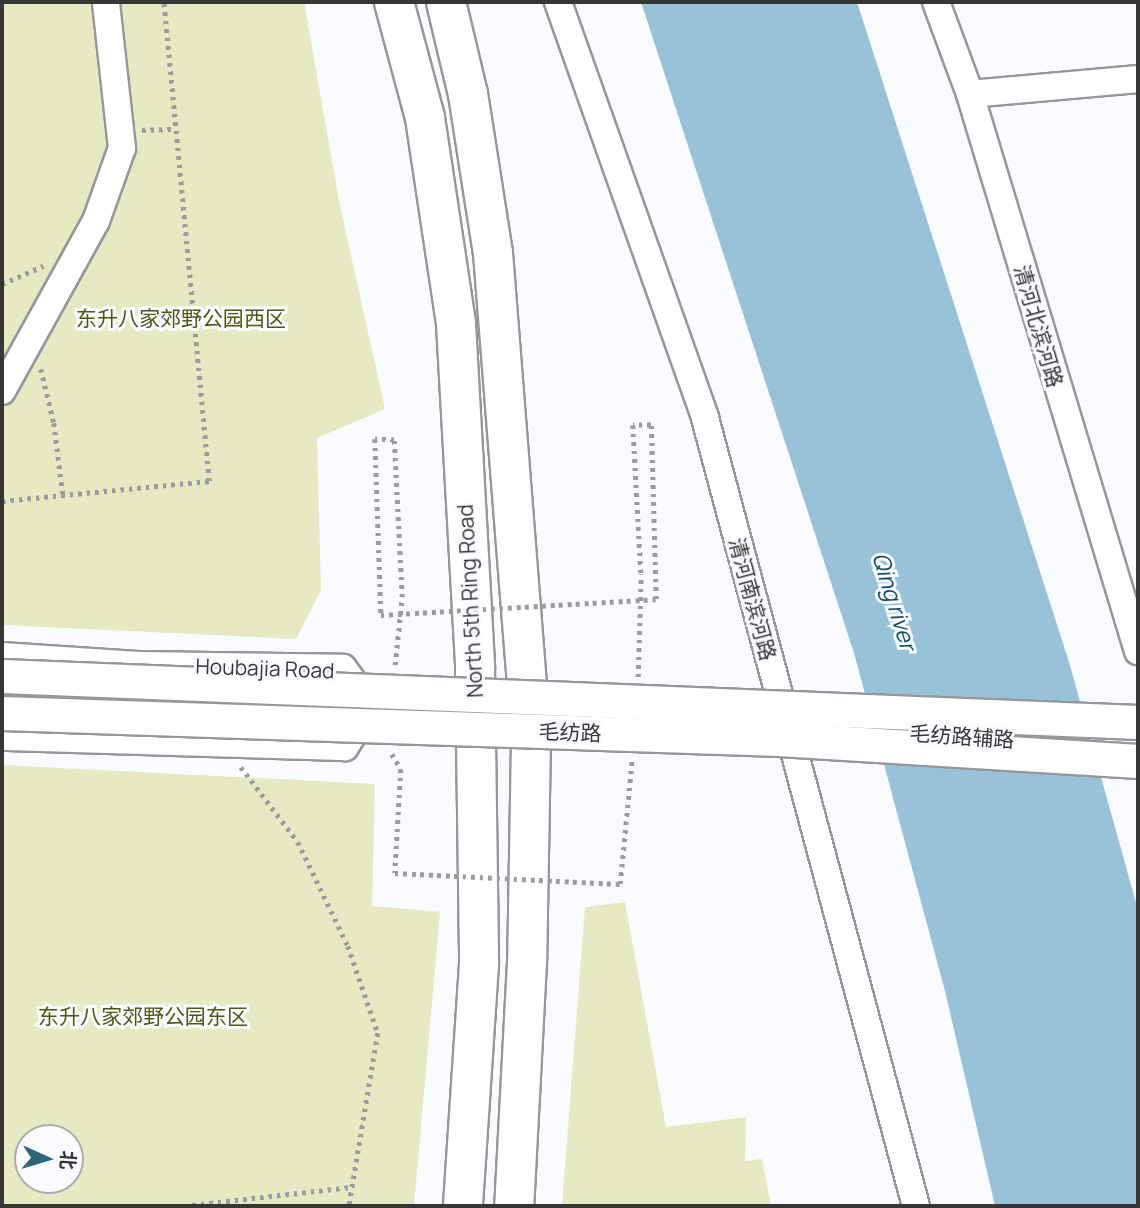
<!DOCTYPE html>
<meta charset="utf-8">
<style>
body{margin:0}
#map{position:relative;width:1140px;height:1208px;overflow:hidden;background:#f9fbfe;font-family:Manrope,"Noto Sans SC",sans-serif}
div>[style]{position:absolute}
.green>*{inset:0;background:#e6e9c1}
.water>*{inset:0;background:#98c2d7}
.path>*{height:4.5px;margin-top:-2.25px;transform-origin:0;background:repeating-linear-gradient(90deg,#9b9c9e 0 3.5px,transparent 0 8.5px)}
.roads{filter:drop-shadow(2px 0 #96979a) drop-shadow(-2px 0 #96979a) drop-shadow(0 2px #96979a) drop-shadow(0 -2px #96979a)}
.minor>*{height:26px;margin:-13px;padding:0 13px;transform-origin:13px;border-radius:13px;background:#fff}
.highway>*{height:38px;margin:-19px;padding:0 19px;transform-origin:19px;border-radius:19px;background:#fff}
.path-bridge>*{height:4.5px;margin-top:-2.25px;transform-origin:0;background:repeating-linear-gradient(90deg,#9b9c9e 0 3.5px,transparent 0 8.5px)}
.bridges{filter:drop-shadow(2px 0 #96979a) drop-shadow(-2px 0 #96979a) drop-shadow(0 2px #96979a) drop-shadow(0 -2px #96979a)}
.major-bridge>*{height:33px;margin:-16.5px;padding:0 16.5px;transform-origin:16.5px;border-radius:16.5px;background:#fff}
span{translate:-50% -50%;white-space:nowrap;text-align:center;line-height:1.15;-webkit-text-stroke:6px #f9fbfe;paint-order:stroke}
.park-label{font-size:21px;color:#545515}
.street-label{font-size:21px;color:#363637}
.water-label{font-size:23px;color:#184e64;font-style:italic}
.frame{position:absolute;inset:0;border:4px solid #363637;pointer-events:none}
.north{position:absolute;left:14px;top:1124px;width:70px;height:70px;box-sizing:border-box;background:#f9fbfe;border:2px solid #abacae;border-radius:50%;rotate:94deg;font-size:19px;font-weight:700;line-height:28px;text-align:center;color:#363637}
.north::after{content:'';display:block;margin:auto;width:24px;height:32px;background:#2c677f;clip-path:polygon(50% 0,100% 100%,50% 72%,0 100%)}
</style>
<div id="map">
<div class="green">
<div style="clip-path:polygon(2px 2px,304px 2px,340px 206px,385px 409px,317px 438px,321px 590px,296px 639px,2px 625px)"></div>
<div style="clip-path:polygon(evenodd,2px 765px,375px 784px,372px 906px,440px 912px,414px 1206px,2px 1206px,2px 765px,28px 1138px,70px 1138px,70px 1180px,28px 1180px,28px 1138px)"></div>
<div style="clip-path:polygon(625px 902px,666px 1127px,746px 1117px,745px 1161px,762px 1159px,771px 1206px,562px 1206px,585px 907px)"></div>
</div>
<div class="water">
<div style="clip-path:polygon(641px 2px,857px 2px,1069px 662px,1138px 910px,1138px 1206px,995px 1206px,945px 991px,854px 653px)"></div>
</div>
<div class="path">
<div style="left:142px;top:130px;width:33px;rotate:-2deg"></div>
<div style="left:2px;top:284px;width:45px;rotate:-23.7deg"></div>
<div style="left:41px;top:369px;width:56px;rotate:76.5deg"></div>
<div style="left:54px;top:423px;width:73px;rotate:82.9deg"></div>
<div style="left:2px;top:501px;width:208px;rotate:-5.5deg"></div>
<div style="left:209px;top:481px;width:481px;rotate:-95.4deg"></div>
<div style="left:395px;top:665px;width:68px;rotate:-84.1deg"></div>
<div style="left:638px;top:677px;width:103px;rotate:-88.3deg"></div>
<div style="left:392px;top:754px;width:17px;rotate:59deg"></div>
<div style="left:401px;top:769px;width:104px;rotate:93.3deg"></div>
<div style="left:241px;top:767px;width:94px;rotate:52.8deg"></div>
<div style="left:298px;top:842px;width:115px;rotate:64.3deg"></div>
<div style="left:348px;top:946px;width:92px;rotate:71deg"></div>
<div style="left:378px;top:1033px;width:175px;rotate:99.5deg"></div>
<div style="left:620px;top:884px;width:126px;rotate:-84.5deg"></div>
<div style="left:184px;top:1206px;width:168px;rotate:-6.5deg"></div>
</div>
<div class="roads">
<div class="minor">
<div style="left:558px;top:2px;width:441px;rotate:70.5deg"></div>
<div style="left:705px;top:418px;width:816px;rotate:75.01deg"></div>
<div style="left:936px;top:2px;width:98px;rotate:69.7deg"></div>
<div style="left:970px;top:94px;width:582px;rotate:73.22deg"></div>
<div style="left:970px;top:94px;width:169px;rotate:-5.1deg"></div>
<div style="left:2px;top:391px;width:194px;rotate:-61.1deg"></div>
<div style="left:96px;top:221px;width:77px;rotate:-70.4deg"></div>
<div style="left:122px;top:148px;width:147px;rotate:-96.3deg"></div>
<div style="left:2px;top:656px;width:136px;rotate:3.8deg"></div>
<div style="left:138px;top:665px;width:205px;rotate:0.8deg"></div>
<div style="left:343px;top:668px;width:47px;rotate:53.6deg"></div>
<div style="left:371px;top:706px;width:49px;rotate:122.4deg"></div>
<div style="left:345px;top:747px;width:343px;rotate:-178.3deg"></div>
</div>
<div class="highway">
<div style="left:394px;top:2px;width:120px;rotate:75deg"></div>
<div style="left:425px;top:118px;width:208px;rotate:81.4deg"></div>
<div style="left:456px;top:324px;width:345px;rotate:86.8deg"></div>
<div style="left:475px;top:668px;width:296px;rotate:89.2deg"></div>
<div style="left:479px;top:964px;width:243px;rotate:93.8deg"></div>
<div style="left:446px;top:2px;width:95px;rotate:76.6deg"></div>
<div style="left:468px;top:94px;width:161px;rotate:81.1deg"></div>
<div style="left:493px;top:253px;width:489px;rotate:85.5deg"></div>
<div style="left:531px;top:741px;width:221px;rotate:91deg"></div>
<div style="left:527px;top:962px;width:244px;rotate:93deg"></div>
</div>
</div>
<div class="path-bridge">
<div style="left:402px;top:597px;width:157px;rotate:-92.9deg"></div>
<div style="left:394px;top:440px;width:19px;rotate:-177deg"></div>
<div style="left:375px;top:439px;width:176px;rotate:88deg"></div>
<div style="left:381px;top:615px;width:275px;rotate:-3.3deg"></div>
<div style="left:656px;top:599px;width:174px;rotate:-91.6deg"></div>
<div style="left:651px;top:425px;width:18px;rotate:180deg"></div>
<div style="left:633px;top:425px;width:149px;rotate:86.9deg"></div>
<div style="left:395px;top:873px;width:225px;rotate:2.8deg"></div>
</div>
<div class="bridges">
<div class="major-bridge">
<div style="left:2px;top:676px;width:1137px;rotate:2.32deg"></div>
<div style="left:2px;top:713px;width:777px;rotate:1.92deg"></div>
<div style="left:779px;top:739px;width:360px;rotate:3.5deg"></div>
</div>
</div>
<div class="park-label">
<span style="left:181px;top:318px">东升八家郊野公园西区</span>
<span style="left:143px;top:1016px">东升八家郊野公园东区</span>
</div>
<div class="street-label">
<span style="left:1039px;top:326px;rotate:74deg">清河北滨河路</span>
<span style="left:753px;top:599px;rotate:75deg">清河南滨河路</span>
<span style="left:470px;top:601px;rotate:-93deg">North 5th Ring Road</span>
<span style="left:265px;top:668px;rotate:2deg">Houbajia Road</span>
<span style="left:570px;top:732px;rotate:2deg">毛纺路</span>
<span style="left:962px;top:736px;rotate:4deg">毛纺路辅路</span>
</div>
<div class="water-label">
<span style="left:895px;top:601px;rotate:73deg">Qing river</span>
</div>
<div class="frame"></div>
<div class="north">北</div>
</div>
